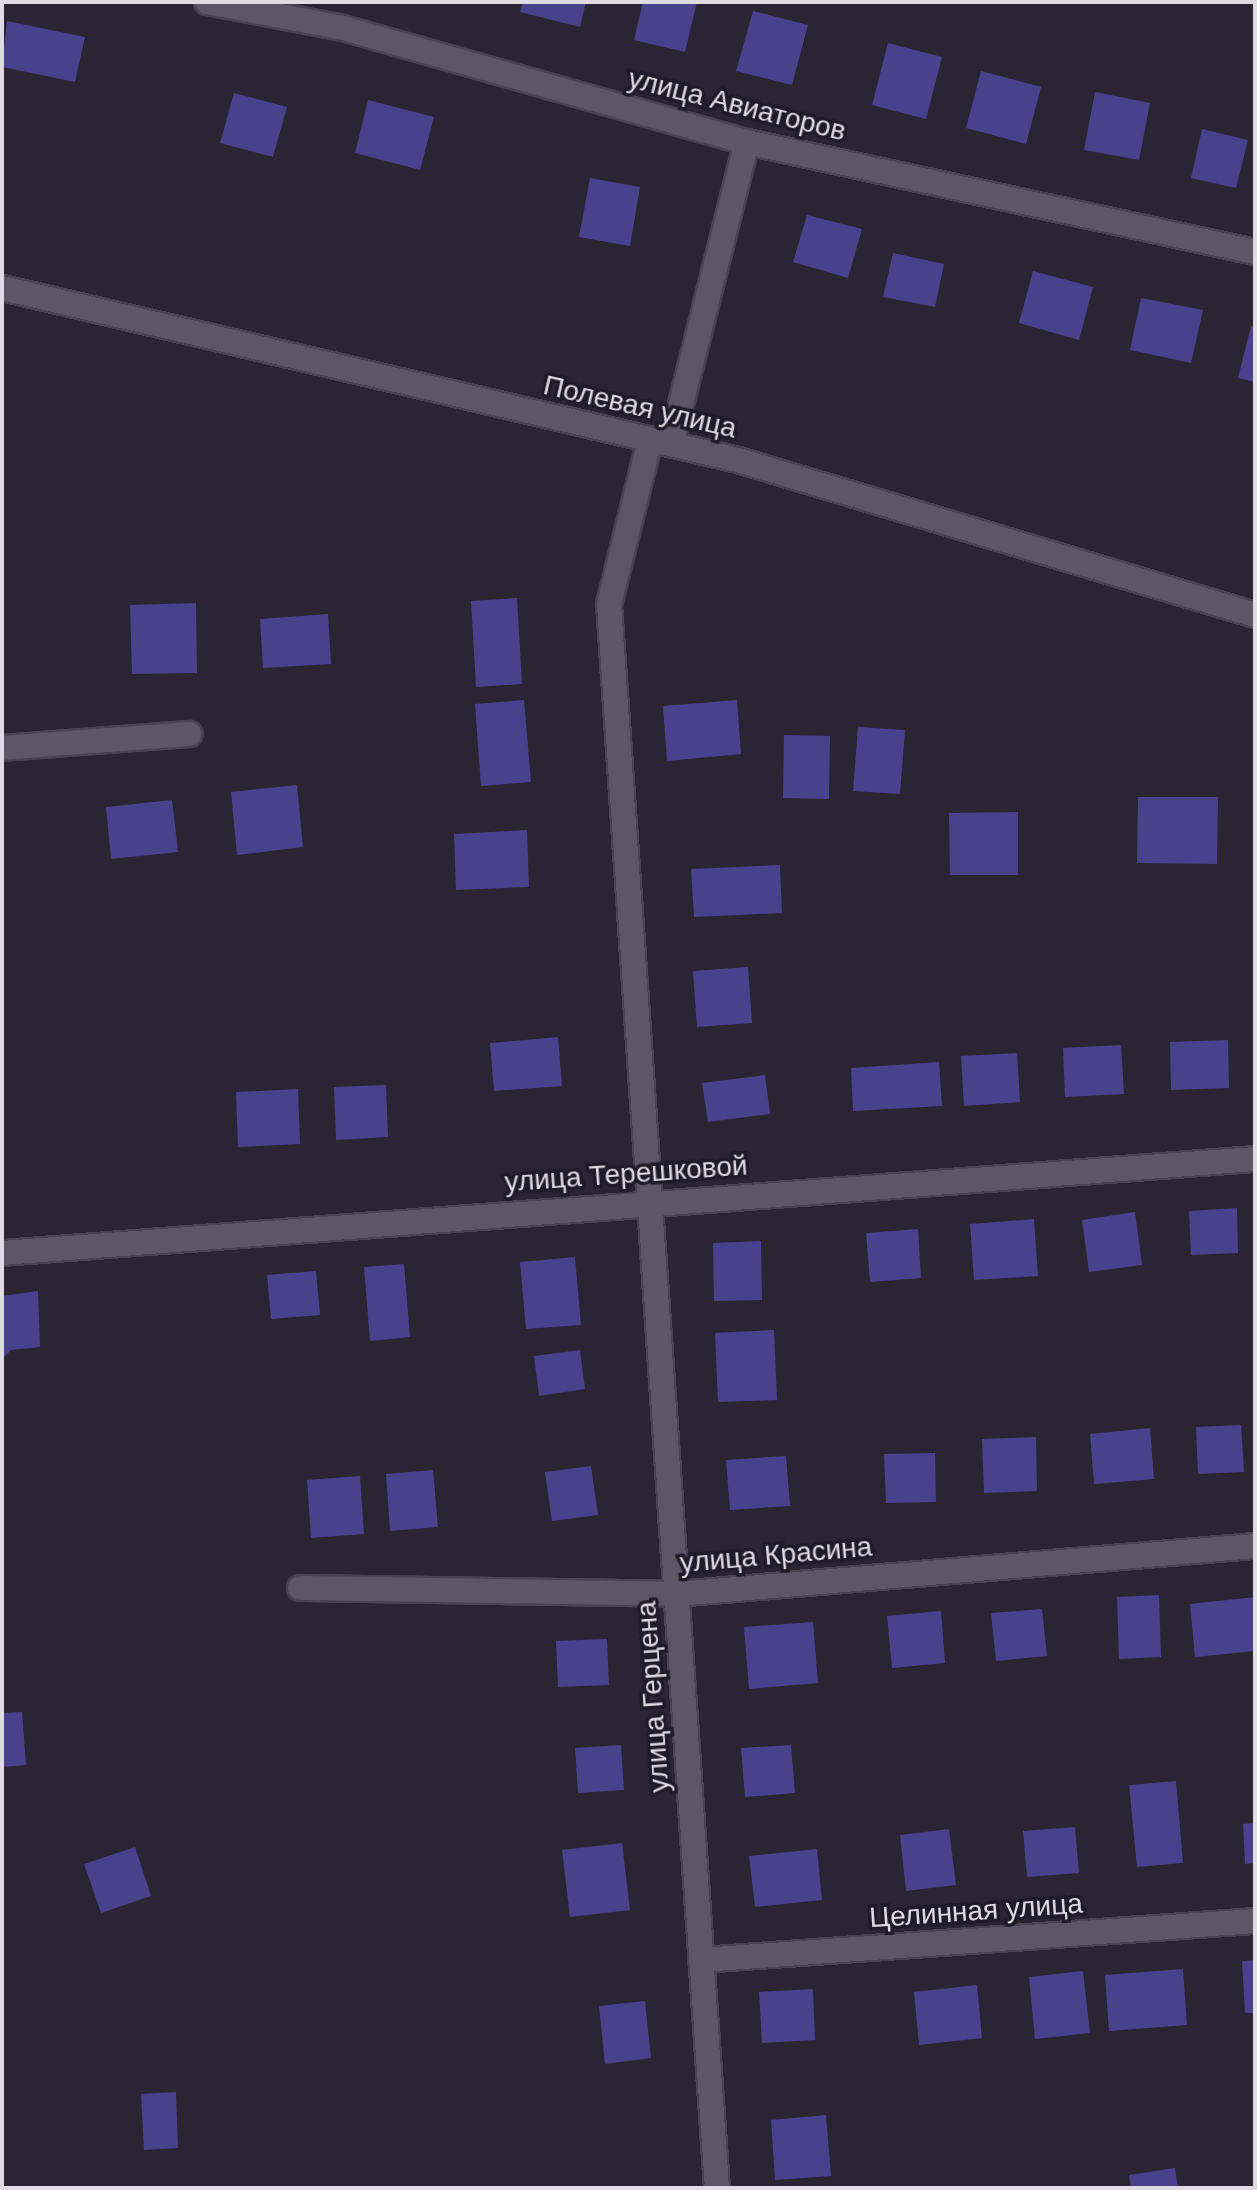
<!DOCTYPE html>
<meta charset="utf-8">
<style>
body{margin:0}
#map{position:relative;width:1257px;height:2190px;overflow:hidden;background:#292533;font-family:Helvetica,sans-serif}
div>[style]{position:absolute}
.building>*{inset:0;background:#4a418d}
.roads{filter:drop-shadow(2px 0 #474350) drop-shadow(-2px 0 #474350) drop-shadow(0 2px #474350) drop-shadow(0 -2px #474350)}
.street>*{height:24px;margin:-12px;padding:0 12px;transform-origin:12px;border-radius:12px;background:#5b5767}
span{translate:-50% -50%;white-space:nowrap;text-align:center;line-height:1.15;-webkit-text-stroke:7px #1f1c29;paint-order:stroke}
.street-label{font-size:28px;color:#dedbe5}
.frame{position:absolute;inset:0;border:4px solid #dedbe5;pointer-events:none}
</style>
<div id="map">
<div class="building">
<div style="clip-path:polygon(523px 2px,586px 2px,580px 27px,520px 12px)"></div>
<div style="clip-path:polygon(643px 2px,697px 2px,685px 52px,634px 40px)"></div>
<div style="clip-path:polygon(753px 11px,808px 25px,792px 85px,736px 71px)"></div>
<div style="clip-path:polygon(7px 21px,85px 37px,75px 82px,2px 67px)"></div>
<div style="clip-path:polygon(888px 43px,942px 57px,926px 119px,872px 105px)"></div>
<div style="clip-path:polygon(981px 71px,1041px 87px,1026px 144px,966px 128px)"></div>
<div style="clip-path:polygon(1095px 92px,1150px 103px,1139px 160px,1084px 150px)"></div>
<div style="clip-path:polygon(234px 93px,287px 107px,273px 157px,220px 143px)"></div>
<div style="clip-path:polygon(368px 100px,434px 117px,420px 170px,355px 153px)"></div>
<div style="clip-path:polygon(1202px 129px,1248px 140px,1236px 188px,1191px 178px)"></div>
<div style="clip-path:polygon(590px 178px,640px 187px,630px 246px,579px 237px)"></div>
<div style="clip-path:polygon(807px 215px,862px 229px,848px 278px,793px 262px)"></div>
<div style="clip-path:polygon(893px 253px,944px 264px,935px 307px,883px 297px)"></div>
<div style="clip-path:polygon(1033px 271px,1093px 287px,1079px 340px,1019px 323px)"></div>
<div style="clip-path:polygon(1141px 298px,1203px 310px,1191px 363px,1130px 350px)"></div>
<div style="clip-path:polygon(1251px 326px,1255px 327px,1255px 382px,1238px 378px)"></div>
<div style="clip-path:polygon(517px 598px,522px 684px,476px 687px,471px 601px)"></div>
<div style="clip-path:polygon(196px 603px,197px 673px,132px 674px,130px 605px)"></div>
<div style="clip-path:polygon(328px 614px,331px 664px,263px 668px,260px 619px)"></div>
<div style="clip-path:polygon(524px 700px,531px 782px,481px 786px,475px 704px)"></div>
<div style="clip-path:polygon(737px 700px,741px 754px,667px 761px,663px 706px)"></div>
<div style="clip-path:polygon(858px 727px,905px 730px,900px 794px,853px 791px)"></div>
<div style="clip-path:polygon(784px 735px,830px 736px,829px 799px,783px 798px)"></div>
<div style="clip-path:polygon(297px 785px,303px 847px,237px 855px,231px 792px)"></div>
<div style="clip-path:polygon(1138px 797px,1218px 797px,1217px 864px,1137px 863px)"></div>
<div style="clip-path:polygon(172px 800px,178px 852px,111px 859px,106px 807px)"></div>
<div style="clip-path:polygon(1018px 812px,1018px 875px,950px 875px,949px 813px)"></div>
<div style="clip-path:polygon(527px 830px,529px 887px,456px 890px,454px 834px)"></div>
<div style="clip-path:polygon(780px 865px,782px 913px,694px 917px,691px 869px)"></div>
<div style="clip-path:polygon(748px 967px,752px 1023px,697px 1027px,693px 971px)"></div>
<div style="clip-path:polygon(558px 1037px,562px 1086px,494px 1091px,490px 1043px)"></div>
<div style="clip-path:polygon(1228px 1040px,1229px 1088px,1171px 1090px,1170px 1042px)"></div>
<div style="clip-path:polygon(1121px 1045px,1124px 1094px,1065px 1097px,1063px 1048px)"></div>
<div style="clip-path:polygon(1017px 1053px,1020px 1102px,964px 1106px,961px 1056px)"></div>
<div style="clip-path:polygon(939px 1062px,942px 1106px,853px 1111px,851px 1068px)"></div>
<div style="clip-path:polygon(765px 1075px,770px 1114px,708px 1122px,702px 1083px)"></div>
<div style="clip-path:polygon(386px 1085px,388px 1137px,336px 1140px,334px 1087px)"></div>
<div style="clip-path:polygon(298px 1089px,300px 1144px,238px 1147px,236px 1092px)"></div>
<div style="clip-path:polygon(1237px 1208px,1238px 1253px,1191px 1255px,1189px 1211px)"></div>
<div style="clip-path:polygon(1135px 1212px,1142px 1265px,1089px 1272px,1082px 1220px)"></div>
<div style="clip-path:polygon(1034px 1219px,1038px 1276px,974px 1280px,970px 1224px)"></div>
<div style="clip-path:polygon(918px 1229px,921px 1278px,870px 1282px,866px 1233px)"></div>
<div style="clip-path:polygon(761px 1241px,762px 1300px,714px 1301px,713px 1243px)"></div>
<div style="clip-path:polygon(575px 1257px,581px 1325px,526px 1329px,520px 1262px)"></div>
<div style="clip-path:polygon(404px 1264px,410px 1337px,370px 1341px,364px 1267px)"></div>
<div style="clip-path:polygon(316px 1271px,320px 1315px,271px 1319px,267px 1275px)"></div>
<div style="clip-path:polygon(38px 1291px,40px 1347px,11px 1350px,2px 1359px,2px 1296px)"></div>
<div style="clip-path:polygon(774px 1330px,777px 1400px,718px 1402px,715px 1333px)"></div>
<div style="clip-path:polygon(580px 1350px,585px 1389px,539px 1396px,534px 1356px)"></div>
<div style="clip-path:polygon(1241px 1425px,1244px 1472px,1198px 1474px,1196px 1427px)"></div>
<div style="clip-path:polygon(1150px 1428px,1154px 1479px,1094px 1484px,1090px 1434px)"></div>
<div style="clip-path:polygon(1036px 1437px,1037px 1491px,984px 1493px,982px 1439px)"></div>
<div style="clip-path:polygon(935px 1453px,936px 1502px,886px 1503px,884px 1454px)"></div>
<div style="clip-path:polygon(786px 1456px,790px 1506px,730px 1510px,726px 1460px)"></div>
<div style="clip-path:polygon(591px 1466px,598px 1515px,552px 1521px,545px 1472px)"></div>
<div style="clip-path:polygon(433px 1470px,438px 1527px,390px 1531px,386px 1474px)"></div>
<div style="clip-path:polygon(360px 1476px,364px 1534px,311px 1538px,307px 1480px)"></div>
<div style="clip-path:polygon(1159px 1595px,1161px 1657px,1119px 1659px,1117px 1597px)"></div>
<div style="clip-path:polygon(1255px 1597px,1255px 1651px,1195px 1657px,1190px 1604px)"></div>
<div style="clip-path:polygon(1042px 1609px,1047px 1656px,996px 1661px,991px 1613px)"></div>
<div style="clip-path:polygon(941px 1611px,945px 1663px,892px 1668px,887px 1616px)"></div>
<div style="clip-path:polygon(813px 1622px,818px 1683px,749px 1689px,744px 1627px)"></div>
<div style="clip-path:polygon(607px 1639px,609px 1685px,558px 1687px,556px 1641px)"></div>
<div style="clip-path:polygon(22px 1712px,26px 1765px,2px 1767px,2px 1713px)"></div>
<div style="clip-path:polygon(621px 1745px,624px 1790px,578px 1793px,575px 1748px)"></div>
<div style="clip-path:polygon(791px 1745px,795px 1793px,745px 1797px,741px 1748px)"></div>
<div style="clip-path:polygon(1176px 1781px,1183px 1863px,1137px 1867px,1129px 1785px)"></div>
<div style="clip-path:polygon(1255px 1823px,1255px 1863px,1245px 1864px,1243px 1824px)"></div>
<div style="clip-path:polygon(1075px 1827px,1079px 1873px,1027px 1877px,1023px 1831px)"></div>
<div style="clip-path:polygon(949px 1829px,956px 1885px,906px 1891px,900px 1835px)"></div>
<div style="clip-path:polygon(622px 1843px,630px 1910px,570px 1917px,562px 1850px)"></div>
<div style="clip-path:polygon(135px 1847px,151px 1896px,101px 1913px,84px 1864px)"></div>
<div style="clip-path:polygon(817px 1849px,822px 1900px,755px 1907px,749px 1856px)"></div>
<div style="clip-path:polygon(1255px 1960px,1255px 2013px,1245px 2013px,1242px 1961px)"></div>
<div style="clip-path:polygon(1183px 1969px,1187px 2025px,1109px 2031px,1105px 1975px)"></div>
<div style="clip-path:polygon(1083px 1971px,1090px 2033px,1035px 2039px,1029px 1977px)"></div>
<div style="clip-path:polygon(977px 1985px,982px 2038px,919px 2045px,914px 1992px)"></div>
<div style="clip-path:polygon(813px 1989px,815px 2040px,762px 2043px,759px 1992px)"></div>
<div style="clip-path:polygon(645px 2001px,651px 2058px,605px 2064px,599px 2006px)"></div>
<div style="clip-path:polygon(176px 2092px,178px 2148px,144px 2150px,141px 2094px)"></div>
<div style="clip-path:polygon(826px 2115px,831px 2176px,775px 2180px,771px 2120px)"></div>
<div style="clip-path:polygon(1175px 2168px,1178px 2188px,1131px 2188px,1129px 2175px)"></div>
</div>
<div class="roads">
<div class="street">
<div style="left:207px;top:2px;width:138px;rotate:10.8deg"></div>
<div style="left:343px;top:28px;width:420px;rotate:15.8deg"></div>
<div style="left:747px;top:142px;width:520px;rotate:12.22deg"></div>
<div style="left:2px;top:288px;width:756px;rotate:13.15deg"></div>
<div style="left:738px;top:460px;width:540px;rotate:16.69deg"></div>
<div style="left:650px;top:440px;width:169px;rotate:104deg"></div>
<div style="left:609px;top:604px;width:1588px;rotate:86.1deg"></div>
<div style="left:671px;top:444px;width:311px;rotate:-75.9deg"></div>
<div style="left:2px;top:748px;width:188px;rotate:-4.3deg"></div>
<div style="left:2px;top:1253px;width:1257px;rotate:-4.29deg"></div>
<div style="left:300px;top:1588px;width:376px;rotate:0.9deg"></div>
<div style="left:676px;top:1594px;width:581px;rotate:-4.74deg"></div>
<div style="left:701px;top:1960px;width:555px;rotate:-4.03deg"></div>
</div>
</div>
<div class="street-label">
<span style="left:737px;top:105px;rotate:14deg">улица Авиаторов</span>
<span style="left:640px;top:407px;rotate:13deg">Полевая улица</span>
<span style="left:626px;top:1174px;rotate:-4deg">улица Терешковой</span>
<span style="left:776px;top:1555px;rotate:-5deg">улица Красина</span>
<span style="left:653px;top:1697px;rotate:-94deg">улица Герцена</span>
<span style="left:976px;top:1911px;rotate:-4deg">Целинная улица</span>
</div>
<div class="frame"></div>
</div>
